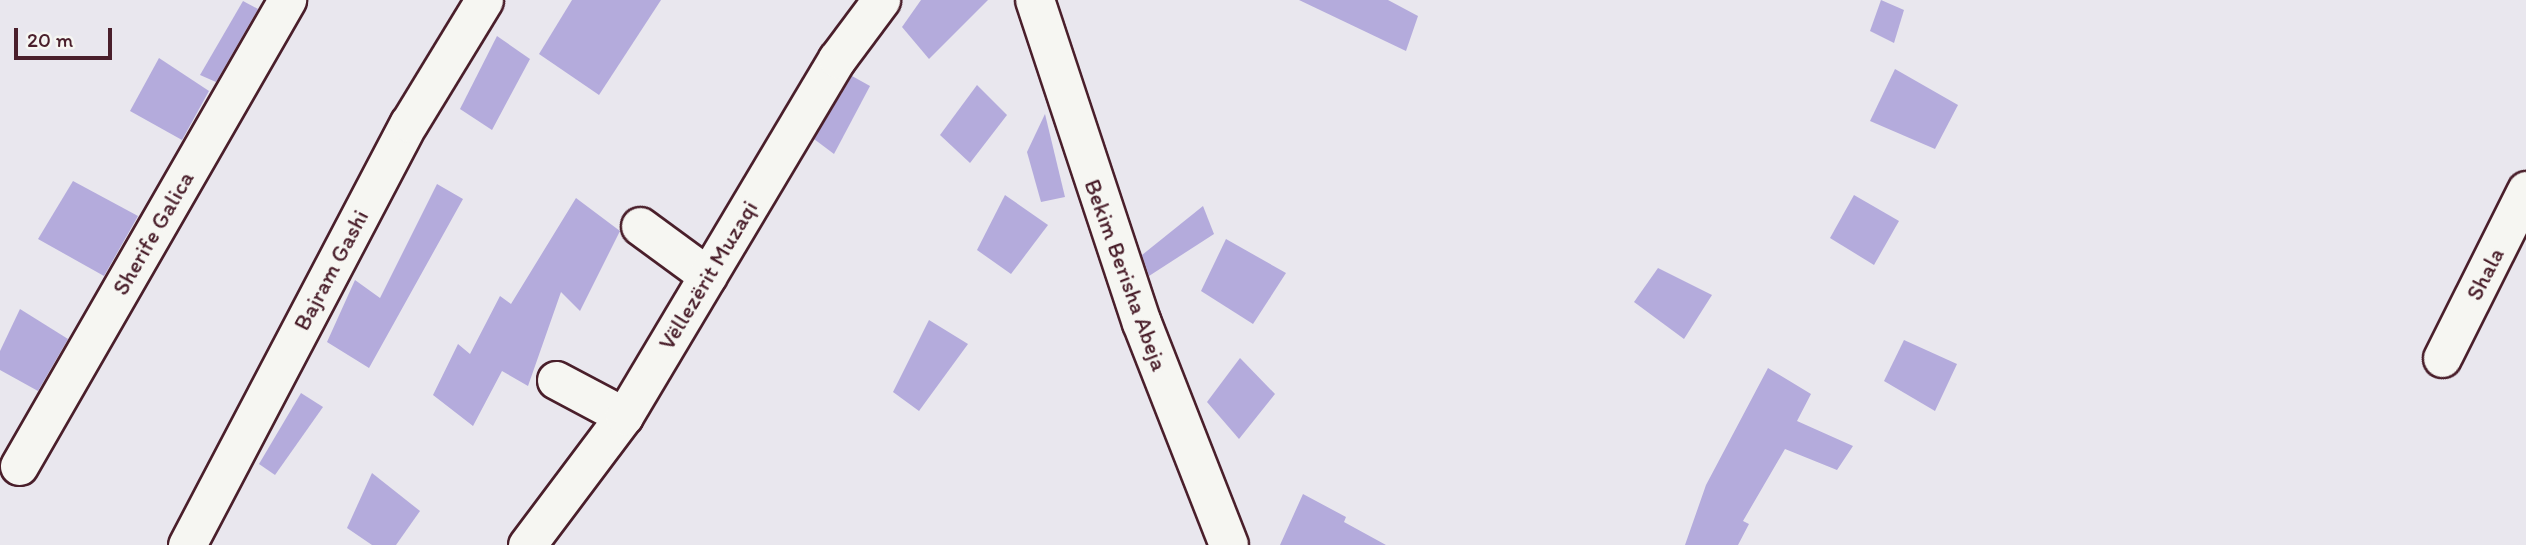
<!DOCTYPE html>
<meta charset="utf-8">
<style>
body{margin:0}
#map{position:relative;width:2526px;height:545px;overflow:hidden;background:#e9e7ee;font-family:Itim,sans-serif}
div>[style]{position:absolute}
.building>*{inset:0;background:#b4abdc}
.roads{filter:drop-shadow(2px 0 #4a1f2b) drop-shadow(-2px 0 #4a1f2b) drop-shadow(0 2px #4a1f2b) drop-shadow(0 -2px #4a1f2b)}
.street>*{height:37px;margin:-18.5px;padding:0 18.5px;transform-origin:18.5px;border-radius:18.5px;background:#f6f6f2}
.secondary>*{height:38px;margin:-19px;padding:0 19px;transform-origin:19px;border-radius:19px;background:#f6f6f2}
span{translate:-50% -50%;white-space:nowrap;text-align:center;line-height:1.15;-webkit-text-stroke:6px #f6f6f2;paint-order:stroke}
.street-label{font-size:23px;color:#4a1f2b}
.scale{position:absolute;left:14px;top:28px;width:98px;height:32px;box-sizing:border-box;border:4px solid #4a1f2b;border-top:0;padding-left:9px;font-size:21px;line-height:24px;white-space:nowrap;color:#4a1f2b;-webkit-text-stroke:5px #f6f6f2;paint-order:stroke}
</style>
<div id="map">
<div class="building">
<div style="clip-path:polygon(572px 0,661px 0,599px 95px,539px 54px)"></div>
<div style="clip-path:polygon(921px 0,988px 0,929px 59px,902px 27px)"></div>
<div style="clip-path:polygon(1299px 0,1388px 0,1418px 16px,1406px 51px)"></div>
<div style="clip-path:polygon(1881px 0,1904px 10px,1894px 43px,1870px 31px)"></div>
<div style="clip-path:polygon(243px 1px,258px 9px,216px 82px,200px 75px)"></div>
<div style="clip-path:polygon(497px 36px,530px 59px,492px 130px,460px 109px)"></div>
<div style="clip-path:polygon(159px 58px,209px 91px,182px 140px,130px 111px)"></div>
<div style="clip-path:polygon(1895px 69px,1958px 105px,1935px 149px,1870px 121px)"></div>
<div style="clip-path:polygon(852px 76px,870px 86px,834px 154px,814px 139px)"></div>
<div style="clip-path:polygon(977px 85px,1007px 115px,970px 163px,940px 135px)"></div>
<div style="clip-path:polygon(1045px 114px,1065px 197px,1041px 202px,1027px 152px)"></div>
<div style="clip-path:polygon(73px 181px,138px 216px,104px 276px,38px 239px)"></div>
<div style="clip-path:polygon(437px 184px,463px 199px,369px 368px,327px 342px,355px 280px,380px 298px)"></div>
<div style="clip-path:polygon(1005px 195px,1048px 225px,1011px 274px,977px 250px)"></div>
<div style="clip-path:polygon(1854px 195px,1899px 221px,1874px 265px,1830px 238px)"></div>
<div style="clip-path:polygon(576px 198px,620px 231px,580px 311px,561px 292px,528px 386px,502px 371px,473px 426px,433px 395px,458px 344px,470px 354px,500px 296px,511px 304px)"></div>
<div style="clip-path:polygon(1203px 206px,1214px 234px,1149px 276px,1142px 255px)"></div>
<div style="clip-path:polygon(1226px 239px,1286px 273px,1253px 324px,1201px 291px)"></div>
<div style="clip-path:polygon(1658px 268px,1712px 295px,1684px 339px,1634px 302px)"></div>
<div style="clip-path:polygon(20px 309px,68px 339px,38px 391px,0 370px,0 351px)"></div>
<div style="clip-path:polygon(929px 320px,968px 344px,919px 411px,893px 392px)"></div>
<div style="clip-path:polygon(1904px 340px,1957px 364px,1935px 411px,1884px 381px)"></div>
<div style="clip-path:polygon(1240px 358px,1275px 394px,1239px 439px,1207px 402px)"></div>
<div style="clip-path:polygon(1768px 368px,1811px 394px,1797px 421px,1853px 446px,1837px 470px,1785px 449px,1743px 521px,1749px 524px,1738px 545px,1685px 545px,1706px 485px)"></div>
<div style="clip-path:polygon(301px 393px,323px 407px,275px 475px,259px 464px)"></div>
<div style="clip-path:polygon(372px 473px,420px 511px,396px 545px,372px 545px,347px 528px)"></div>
<div style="clip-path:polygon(1303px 494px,1346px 517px,1344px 522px,1386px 545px,1280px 545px)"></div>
</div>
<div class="roads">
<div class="street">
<div style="left:640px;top:226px;width:84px;rotate:36.3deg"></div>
<div style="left:2442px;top:358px;width:188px;rotate:-63.4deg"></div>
<div style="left:556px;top:380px;width:77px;rotate:27.9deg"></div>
<div style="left:19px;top:466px;width:538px;rotate:-60.1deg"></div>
<div style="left:187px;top:545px;width:477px;rotate:-62.3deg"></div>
<div style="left:409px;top:123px;width:144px;rotate:-58.6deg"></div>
<div style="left:527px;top:545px;width:161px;rotate:-53.1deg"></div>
<div style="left:624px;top:416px;width:416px;rotate:-59.2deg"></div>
<div style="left:837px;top:59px;width:74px;rotate:-53.3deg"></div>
</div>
<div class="secondary">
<div style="left:1035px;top:0;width:340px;rotate:71.7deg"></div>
<div style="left:1142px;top:323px;width:238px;rotate:68.6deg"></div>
</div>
</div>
<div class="street-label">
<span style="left:153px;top:233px;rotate:-60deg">Sherife Galica</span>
<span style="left:331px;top:270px;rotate:-62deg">Bajram Gashi</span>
<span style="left:2485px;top:274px;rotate:-63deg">Shala</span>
<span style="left:708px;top:275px;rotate:-59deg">Vëllezërit Muzaqi</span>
<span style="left:1126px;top:275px;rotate:70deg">Bekim Berisha Abeja</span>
</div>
<div class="scale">20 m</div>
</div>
